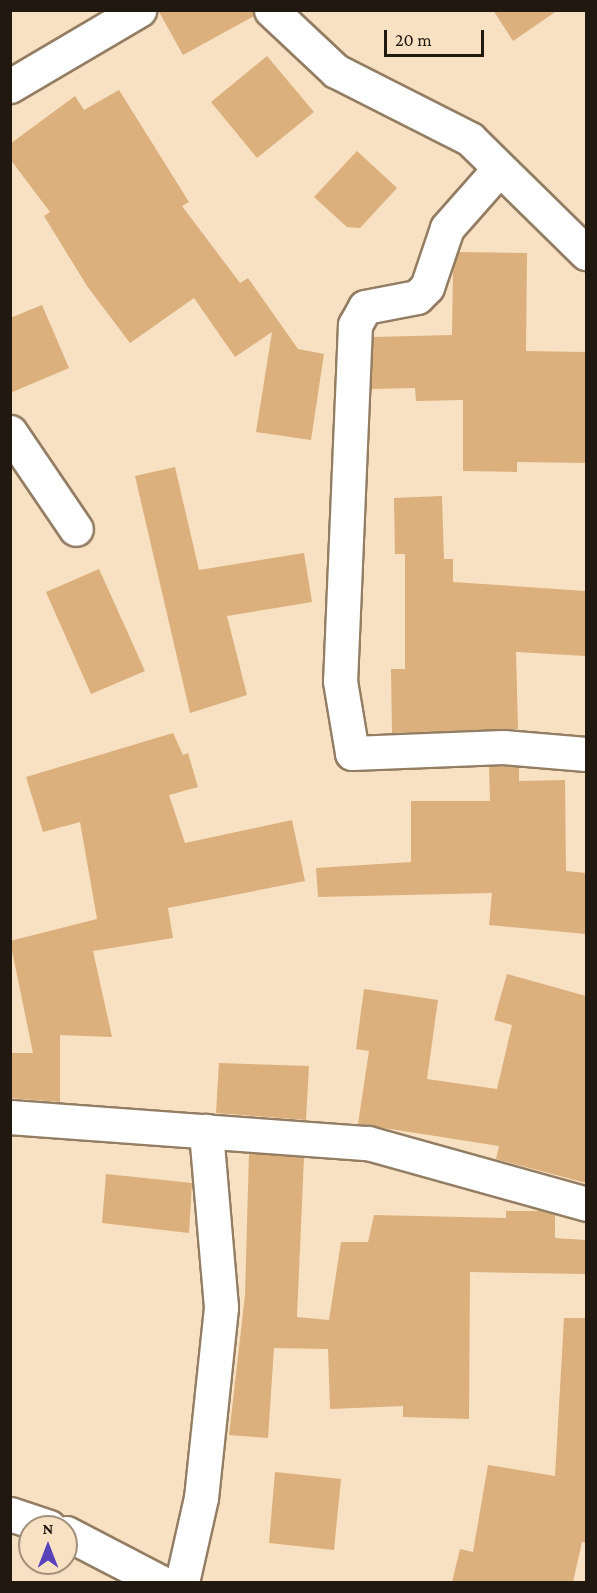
<!DOCTYPE html>
<style>
body{margin:0}
#map{position:relative;width:597px;height:1593px;overflow:hidden;background:#f8e0c3;font-family:"Crimson Pro",serif}
div>[style]{position:absolute}
.building>*{inset:0;background:#dbb07c}
.roads{filter:drop-shadow(2px 0 #937d63) drop-shadow(-2px 0 #937d63) drop-shadow(0 2px #937d63) drop-shadow(0 -2px #937d63)}
.minor>*{height:33px;margin:-16.5px;padding:0 16.5px;transform-origin:16.5px;border-radius:16.5px;background:#fff}
span{translate:-50% -50%;white-space:nowrap;text-align:center;line-height:1.15;-webkit-text-stroke:5px #f8e0c3;paint-order:stroke}
.frame{position:absolute;inset:0;border:12px solid #21190f;pointer-events:none}
.north{position:absolute;left:18px;top:1515px;width:60px;height:60px;box-sizing:border-box;background:#f8e0c3;border:2px solid #a2907b;border-radius:50%;rotate:0deg;font-size:16px;font-weight:700;line-height:24px;text-align:center;color:#21190f}
.north::after{content:'';display:block;margin:auto;width:21px;height:27px;background:#5842ba;clip-path:polygon(50% 0,100% 100%,50% 72%,0 100%)}
.scale{position:absolute;left:384px;top:30px;width:100px;height:27px;box-sizing:border-box;border:3px solid #21190f;border-top:0;padding-left:8px;font-size:18px;line-height:21px;white-space:nowrap;color:#21190f;-webkit-text-stroke:4px #f8e0c3;paint-order:stroke}
</style>
<div id="map">
<div class="building">
<div style="clip-path:polygon(158px 10px,253px 10px,254px 16px,183px 55px)"></div>
<div style="clip-path:polygon(493px 10px,558px 10px,513px 41px)"></div>
<div style="clip-path:polygon(267px 56px,314px 112px,257px 158px,211px 102px)"></div>
<div style="clip-path:polygon(119px 90px,189px 202px,182px 206px,240px 283px,248px 278px,298px 349px,324px 354px,311px 440px,256px 432px,272px 332px,235px 357px,194px 298px,130px 343px,87px 286px,44px 216px,50px 212px,10px 159px,10px 144px,75px 96px,84px 110px)"></div>
<div style="clip-path:polygon(357px 151px,397px 188px,360px 228px,347px 227px,314px 197px)"></div>
<div style="clip-path:polygon(459px 252px,527px 253px,526px 351px,586px 352px,586px 463px,517px 462px,517px 472px,463px 471px,463px 400px,416px 401px,415px 388px,371px 389px,373px 337px,452px 335px,453px 268px)"></div>
<div style="clip-path:polygon(42px 305px,69px 368px,10px 393px,10px 318px)"></div>
<div style="clip-path:polygon(175px 467px,199px 570px,304px 553px,312px 602px,227px 616px,247px 695px,190px 713px,135px 476px)"></div>
<div style="clip-path:polygon(442px 496px,444px 559px,453px 559px,453px 582px,586px 591px,586px 656px,516px 652px,518px 729px,392px 733px,391px 669px,405px 669px,405px 554px,395px 554px,394px 498px)"></div>
<div style="clip-path:polygon(99px 569px,145px 671px,91px 694px,46px 592px)"></div>
<div style="clip-path:polygon(173px 733px,183px 755px,188px 753px,198px 787px,169px 795px,185px 843px,292px 820px,305px 881px,168px 908px,173px 938px,93px 951px,112px 1037px,60px 1035px,60px 1102px,10px 1098px,11px 1053px,33px 1053px,10px 941px,97px 919px,80px 822px,43px 832px,26px 777px)"></div>
<div style="clip-path:polygon(489px 766px,519px 767px,519px 781px,565px 780px,566px 871px,586px 873px,586px 934px,489px 925px,492px 893px,318px 897px,316px 868px,411px 862px,411px 801px,490px 801px)"></div>
<div style="clip-path:polygon(507px 974px,586px 996px,586px 1183px,496px 1159px,499px 1146px,358px 1124px,369px 1051px,356px 1049px,364px 989px,438px 1000px,427px 1079px,497px 1089px,512px 1025px,494px 1020px)"></div>
<div style="clip-path:polygon(219px 1063px,309px 1066px,306px 1120px,216px 1113px)"></div>
<div style="clip-path:polygon(249px 1153px,304px 1157px,297px 1317px,329px 1320px,341px 1242px,368px 1242px,374px 1215px,506px 1218px,506px 1211px,542px 1211px,555px 1215px,555px 1238px,586px 1240px,586px 1274px,470px 1272px,469px 1419px,403px 1417px,403px 1406px,330px 1409px,328px 1349px,274px 1348px,268px 1438px,229px 1435px,245px 1295px)"></div>
<div style="clip-path:polygon(106px 1174px,192px 1183px,189px 1233px,102px 1223px)"></div>
<div style="clip-path:polygon(564px 1318px,586px 1318px,586px 1543px,582px 1542px,573px 1582px,452px 1582px,460px 1549px,473px 1552px,488px 1465px,555px 1476px)"></div>
<div style="clip-path:polygon(275px 1472px,341px 1479px,334px 1550px,269px 1543px)"></div>
</div>
<div class="roads">
<div class="minor">
<div style="left:271px;top:10px;width:89px;rotate:43.2deg"></div>
<div style="left:336px;top:71px;width:150px;rotate:26.9deg"></div>
<div style="left:470px;top:139px;width:163px;rotate:44.5deg"></div>
<div style="left:10px;top:86px;width:150px;rotate:-30.5deg"></div>
<div style="left:499px;top:169px;width:79px;rotate:131.4deg"></div>
<div style="left:447px;top:228px;width:62px;rotate:108.7deg"></div>
<div style="left:427px;top:287px;width:14px;rotate:135deg"></div>
<div style="left:417px;top:297px;width:53px;rotate:169.1deg"></div>
<div style="left:365px;top:307px;width:21px;rotate:119deg"></div>
<div style="left:355px;top:325px;width:356px;rotate:92.4deg"></div>
<div style="left:340px;top:681px;width:73px;rotate:80.5deg"></div>
<div style="left:352px;top:753px;width:151px;rotate:-2.3deg"></div>
<div style="left:503px;top:747px;width:83px;rotate:4.8deg"></div>
<div style="left:10px;top:432px;width:117px;rotate:55.8deg"></div>
<div style="left:10px;top:1117px;width:359px;rotate:4.2deg"></div>
<div style="left:368px;top:1143px;width:226px;rotate:15.6deg"></div>
<div style="left:10px;top:1514px;width:41px;rotate:18.4deg"></div>
<div style="left:66px;top:1533px;width:106px;rotate:27.5deg"></div>
<div style="left:182px;top:1582px;width:86px;rotate:-77.3deg"></div>
<div style="left:201px;top:1498px;width:192px;rotate:-84deg"></div>
<div style="left:221px;top:1307px;width:177px;rotate:-94.9deg"></div>
</div>
</div>
<div class="frame"></div>
<div class="north">N</div>
<div class="scale">20 m</div>
</div>
